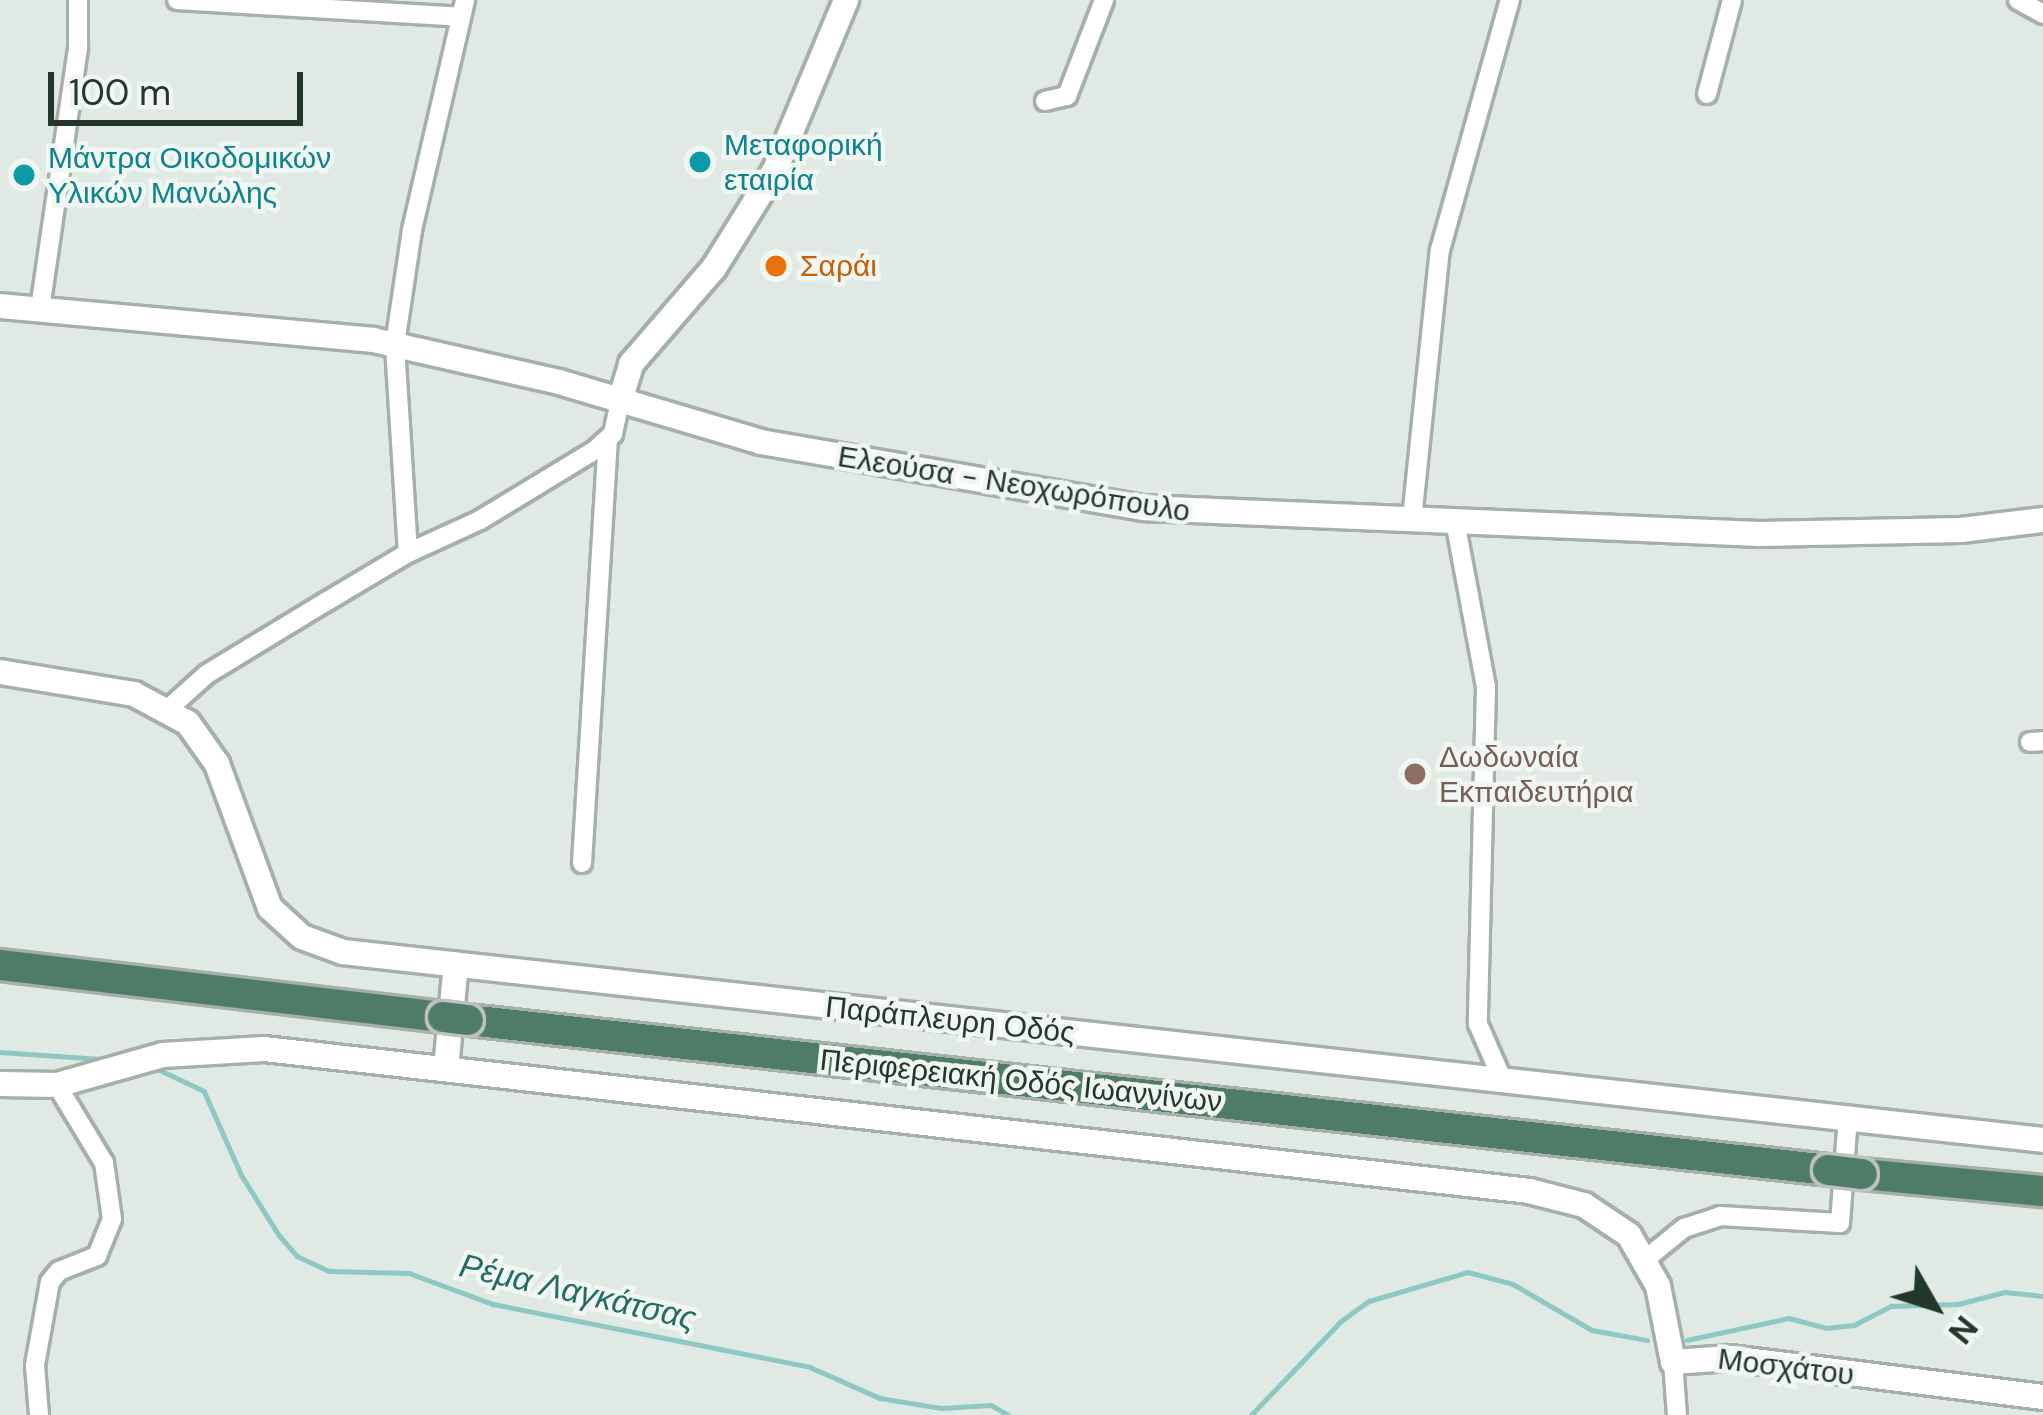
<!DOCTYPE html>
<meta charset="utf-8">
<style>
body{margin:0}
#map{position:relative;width:2043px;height:1415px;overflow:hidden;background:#e0e9e3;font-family:"DM Sans",sans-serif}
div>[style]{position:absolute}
.stream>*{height:4.5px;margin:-2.25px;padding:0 2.25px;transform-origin:2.25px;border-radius:2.25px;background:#8ec8c2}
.roads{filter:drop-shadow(3px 0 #a4b0a9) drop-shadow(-3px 0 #a4b0a9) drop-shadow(0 3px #a4b0a9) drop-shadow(0 -3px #a4b0a9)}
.minor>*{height:18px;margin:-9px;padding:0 9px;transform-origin:9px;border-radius:9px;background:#fff}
.tertiary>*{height:24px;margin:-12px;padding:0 12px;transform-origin:12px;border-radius:12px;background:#fff}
.trunk>*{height:30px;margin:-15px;padding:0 15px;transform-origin:15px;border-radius:15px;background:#4e7c66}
.bridges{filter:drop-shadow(3px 0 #bdc3c0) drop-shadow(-3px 0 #bdc3c0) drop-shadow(0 3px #bdc3c0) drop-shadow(0 -3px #bdc3c0)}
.trunk-bridge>*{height:30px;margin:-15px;padding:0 15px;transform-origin:15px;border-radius:15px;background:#4e7c66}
.dots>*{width:33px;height:33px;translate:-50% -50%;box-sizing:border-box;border:6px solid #f0f6f2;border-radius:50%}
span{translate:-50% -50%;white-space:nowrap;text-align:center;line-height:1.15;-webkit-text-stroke:9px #f0f6f2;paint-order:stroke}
.culture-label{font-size:30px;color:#0d838f}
.left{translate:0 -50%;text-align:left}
.food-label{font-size:30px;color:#c56008}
.street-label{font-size:30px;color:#23372d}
.education-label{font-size:30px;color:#785e54}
.water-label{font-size:33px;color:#256b65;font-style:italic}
.north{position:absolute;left:1875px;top:1247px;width:120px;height:120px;-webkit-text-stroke:9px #f0f6f2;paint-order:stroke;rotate:129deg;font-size:33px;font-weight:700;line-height:48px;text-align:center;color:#23372d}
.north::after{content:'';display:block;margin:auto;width:42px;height:54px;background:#23372d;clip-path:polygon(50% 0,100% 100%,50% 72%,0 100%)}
.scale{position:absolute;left:48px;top:72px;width:255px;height:54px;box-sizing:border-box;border:6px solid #23372d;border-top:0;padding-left:15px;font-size:36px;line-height:42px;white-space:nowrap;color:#23372d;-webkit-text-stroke:9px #f0f6f2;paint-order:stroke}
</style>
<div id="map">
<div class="stream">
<div style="left:0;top:1052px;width:100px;rotate:4deg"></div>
<div style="left:160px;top:1070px;width:49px;rotate:25.5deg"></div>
<div style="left:204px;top:1091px;width:93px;rotate:65.9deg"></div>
<div style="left:242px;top:1176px;width:70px;rotate:57.9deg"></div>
<div style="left:279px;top:1235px;width:28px;rotate:49deg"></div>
<div style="left:297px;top:1256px;width:35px;rotate:25deg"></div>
<div style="left:329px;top:1271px;width:80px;rotate:1.4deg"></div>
<div style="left:409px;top:1273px;width:90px;rotate:20.3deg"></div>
<div style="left:493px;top:1304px;width:323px;rotate:11.2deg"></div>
<div style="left:810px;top:1367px;width:77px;rotate:23.9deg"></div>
<div style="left:880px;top:1398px;width:62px;rotate:9.3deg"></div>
<div style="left:941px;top:1408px;width:50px;rotate:-3.4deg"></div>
<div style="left:991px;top:1405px;width:20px;rotate:30deg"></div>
<div style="left:1687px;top:1340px;width:104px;rotate:-12.2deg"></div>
<div style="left:1789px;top:1318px;width:38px;rotate:15deg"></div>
<div style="left:1826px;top:1328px;width:28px;rotate:-6deg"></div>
<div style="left:1854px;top:1325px;width:42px;rotate:-27.2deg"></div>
<div style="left:1891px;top:1306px;width:67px;rotate:-1.7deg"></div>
<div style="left:1958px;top:1304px;width:49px;rotate:-14.3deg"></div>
<div style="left:2005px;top:1292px;width:38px;rotate:6deg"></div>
<div style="left:1251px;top:1415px;width:130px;rotate:-46.2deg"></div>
<div style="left:1341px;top:1321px;width:34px;rotate:-36deg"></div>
<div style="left:1369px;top:1301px;width:103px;rotate:-16.3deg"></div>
<div style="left:1468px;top:1272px;width:47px;rotate:14.9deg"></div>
<div style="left:1513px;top:1284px;width:91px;rotate:30.2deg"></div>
<div style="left:1592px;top:1330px;width:56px;rotate:10.3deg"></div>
</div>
<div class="roads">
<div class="minor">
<div style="left:177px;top:0;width:283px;rotate:3.4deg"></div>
<div style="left:2018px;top:0;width:29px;rotate:29deg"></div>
<div style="left:1707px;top:94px;width:97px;rotate:-75.1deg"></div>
<div style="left:1045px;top:101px;width:23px;rotate:-13deg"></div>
<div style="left:1067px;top:96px;width:103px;rotate:-68.9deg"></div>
<div style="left:40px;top:309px;width:265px;rotate:-81.7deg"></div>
<div style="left:78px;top:47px;width:47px;rotate:-90deg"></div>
<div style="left:1412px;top:519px;width:270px;rotate:-84.1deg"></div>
<div style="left:1440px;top:250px;width:260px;rotate:-74.4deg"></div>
<div style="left:1455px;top:521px;width:169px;rotate:79.4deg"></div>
<div style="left:1486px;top:687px;width:337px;rotate:91.4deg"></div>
<div style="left:1478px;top:1024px;width:62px;rotate:66.3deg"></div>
<div style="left:408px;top:553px;width:209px;rotate:-93.6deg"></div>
<div style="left:395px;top:344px;width:115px;rotate:-81.5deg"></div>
<div style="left:412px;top:230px;width:236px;rotate:-77deg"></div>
<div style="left:168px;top:709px;width:52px;rotate:-41.9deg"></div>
<div style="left:207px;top:674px;width:137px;rotate:-31.3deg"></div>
<div style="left:324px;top:603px;width:98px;rotate:-30.8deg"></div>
<div style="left:408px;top:553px;width:79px;rotate:-24.6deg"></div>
<div style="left:480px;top:520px;width:135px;rotate:-31.3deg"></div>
<div style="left:595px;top:450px;width:24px;rotate:-42deg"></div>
<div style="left:613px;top:434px;width:34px;rotate:-78deg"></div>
<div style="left:2030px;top:742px;width:13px;rotate:-4deg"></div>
<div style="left:582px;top:863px;width:423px;rotate:-86.5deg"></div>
<div style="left:1647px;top:1258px;width:48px;rotate:-39deg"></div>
<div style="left:1684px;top:1228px;width:38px;rotate:-18deg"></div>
<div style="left:1720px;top:1216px;width:120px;rotate:3.3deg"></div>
<div style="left:1840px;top:1223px;width:106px;rotate:-85.7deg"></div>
<div style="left:1673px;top:1362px;width:53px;rotate:85.7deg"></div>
<div style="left:39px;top:1415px;width:50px;rotate:-94.6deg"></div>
<div style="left:35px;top:1365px;width:84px;rotate:-79.8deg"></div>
<div style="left:50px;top:1282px;width:14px;rotate:-51deg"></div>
<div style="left:59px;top:1271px;width:41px;rotate:-21.5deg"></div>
<div style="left:97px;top:1256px;width:40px;rotate:-68deg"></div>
<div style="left:112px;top:1219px;width:57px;rotate:-98.1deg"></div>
<div style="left:104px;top:1163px;width:91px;rotate:-121.1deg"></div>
</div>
<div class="tertiary">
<div style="left:0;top:306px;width:375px;rotate:5.2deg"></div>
<div style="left:373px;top:340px;width:191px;rotate:12.7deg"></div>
<div style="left:559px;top:382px;width:211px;rotate:16.5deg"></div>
<div style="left:761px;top:442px;width:389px;rotate:9.8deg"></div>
<div style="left:1144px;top:508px;width:616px;rotate:2.42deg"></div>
<div style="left:1759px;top:534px;width:202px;rotate:-1.1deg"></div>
<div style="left:1961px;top:530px;width:83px;rotate:-7deg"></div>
<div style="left:620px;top:401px;width:39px;rotate:-73deg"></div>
<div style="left:631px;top:364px;width:127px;rotate:-49.2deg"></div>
<div style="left:714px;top:268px;width:115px;rotate:-58.1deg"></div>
<div style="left:775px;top:170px;width:184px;rotate:-67.3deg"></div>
<div style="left:0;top:672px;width:136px;rotate:9.3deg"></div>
<div style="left:134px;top:694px;width:61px;rotate:28.2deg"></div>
<div style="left:188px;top:723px;width:50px;rotate:54.7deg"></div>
<div style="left:217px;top:764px;width:153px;rotate:69.8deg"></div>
<div style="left:270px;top:908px;width:43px;rotate:42.2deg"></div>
<div style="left:302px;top:937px;width:44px;rotate:20.1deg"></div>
<div style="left:343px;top:952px;width:1710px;rotate:6.31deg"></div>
<div style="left:446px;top:1069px;width:105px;rotate:-84.6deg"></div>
<div style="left:0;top:1084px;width:57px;rotate:1deg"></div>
<div style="left:57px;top:1085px;width:110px;rotate:-15.8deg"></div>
<div style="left:163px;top:1055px;width:101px;rotate:-3.4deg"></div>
<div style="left:264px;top:1049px;width:1273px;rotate:6.4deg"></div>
<div style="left:1529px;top:1191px;width:57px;rotate:14.3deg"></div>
<div style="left:1584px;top:1205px;width:54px;rotate:33.7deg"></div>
<div style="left:1629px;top:1235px;width:59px;rotate:60.4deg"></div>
<div style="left:1658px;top:1286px;width:77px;rotate:78.8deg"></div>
<div style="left:1673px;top:1362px;width:57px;rotate:-4deg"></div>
<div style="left:1730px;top:1358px;width:315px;rotate:7.1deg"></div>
</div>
<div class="trunk">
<div style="left:0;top:965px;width:446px;rotate:6.7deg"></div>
<div style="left:468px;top:1020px;width:1368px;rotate:6.29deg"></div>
<div style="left:1862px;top:1174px;width:182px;rotate:5.4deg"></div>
</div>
</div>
<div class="bridges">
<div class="trunk-bridge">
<div style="left:443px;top:1017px;width:25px;rotate:7deg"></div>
<div style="left:1828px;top:1170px;width:34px;rotate:7deg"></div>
</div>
</div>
<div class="dots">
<div style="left:700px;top:162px;background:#0f9aa8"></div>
<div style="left:24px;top:175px;background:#0f9aa8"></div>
<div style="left:776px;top:266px;background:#e8710a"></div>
<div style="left:1415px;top:774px;background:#8d6e63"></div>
</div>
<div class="culture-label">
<span class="left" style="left:724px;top:162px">Μεταφορική<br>εταιρία</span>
<span class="left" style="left:48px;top:175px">Μάντρα Οικοδομικών<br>Υλικών Μανώλης</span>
</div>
<div class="food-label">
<span class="left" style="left:800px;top:266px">Σαράι</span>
</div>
<div class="street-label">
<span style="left:1014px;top:484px;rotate:9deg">Ελεούσα - Νεοχωρόπουλο</span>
<span style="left:950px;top:1020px;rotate:6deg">Παράπλευρη Οδός</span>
<span style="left:1021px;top:1081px;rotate:6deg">Περιφερειακή Οδός Ιωαννίνων</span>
<span style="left:1786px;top:1367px;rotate:7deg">Μοσχάτου</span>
</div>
<div class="education-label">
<span class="left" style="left:1439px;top:774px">Δωδωναία<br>Εκπαιδευτήρια</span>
</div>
<div class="water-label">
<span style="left:578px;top:1292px;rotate:13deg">Ρέμα Λαγκάτσας</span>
</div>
<div class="north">N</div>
<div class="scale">100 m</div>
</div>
